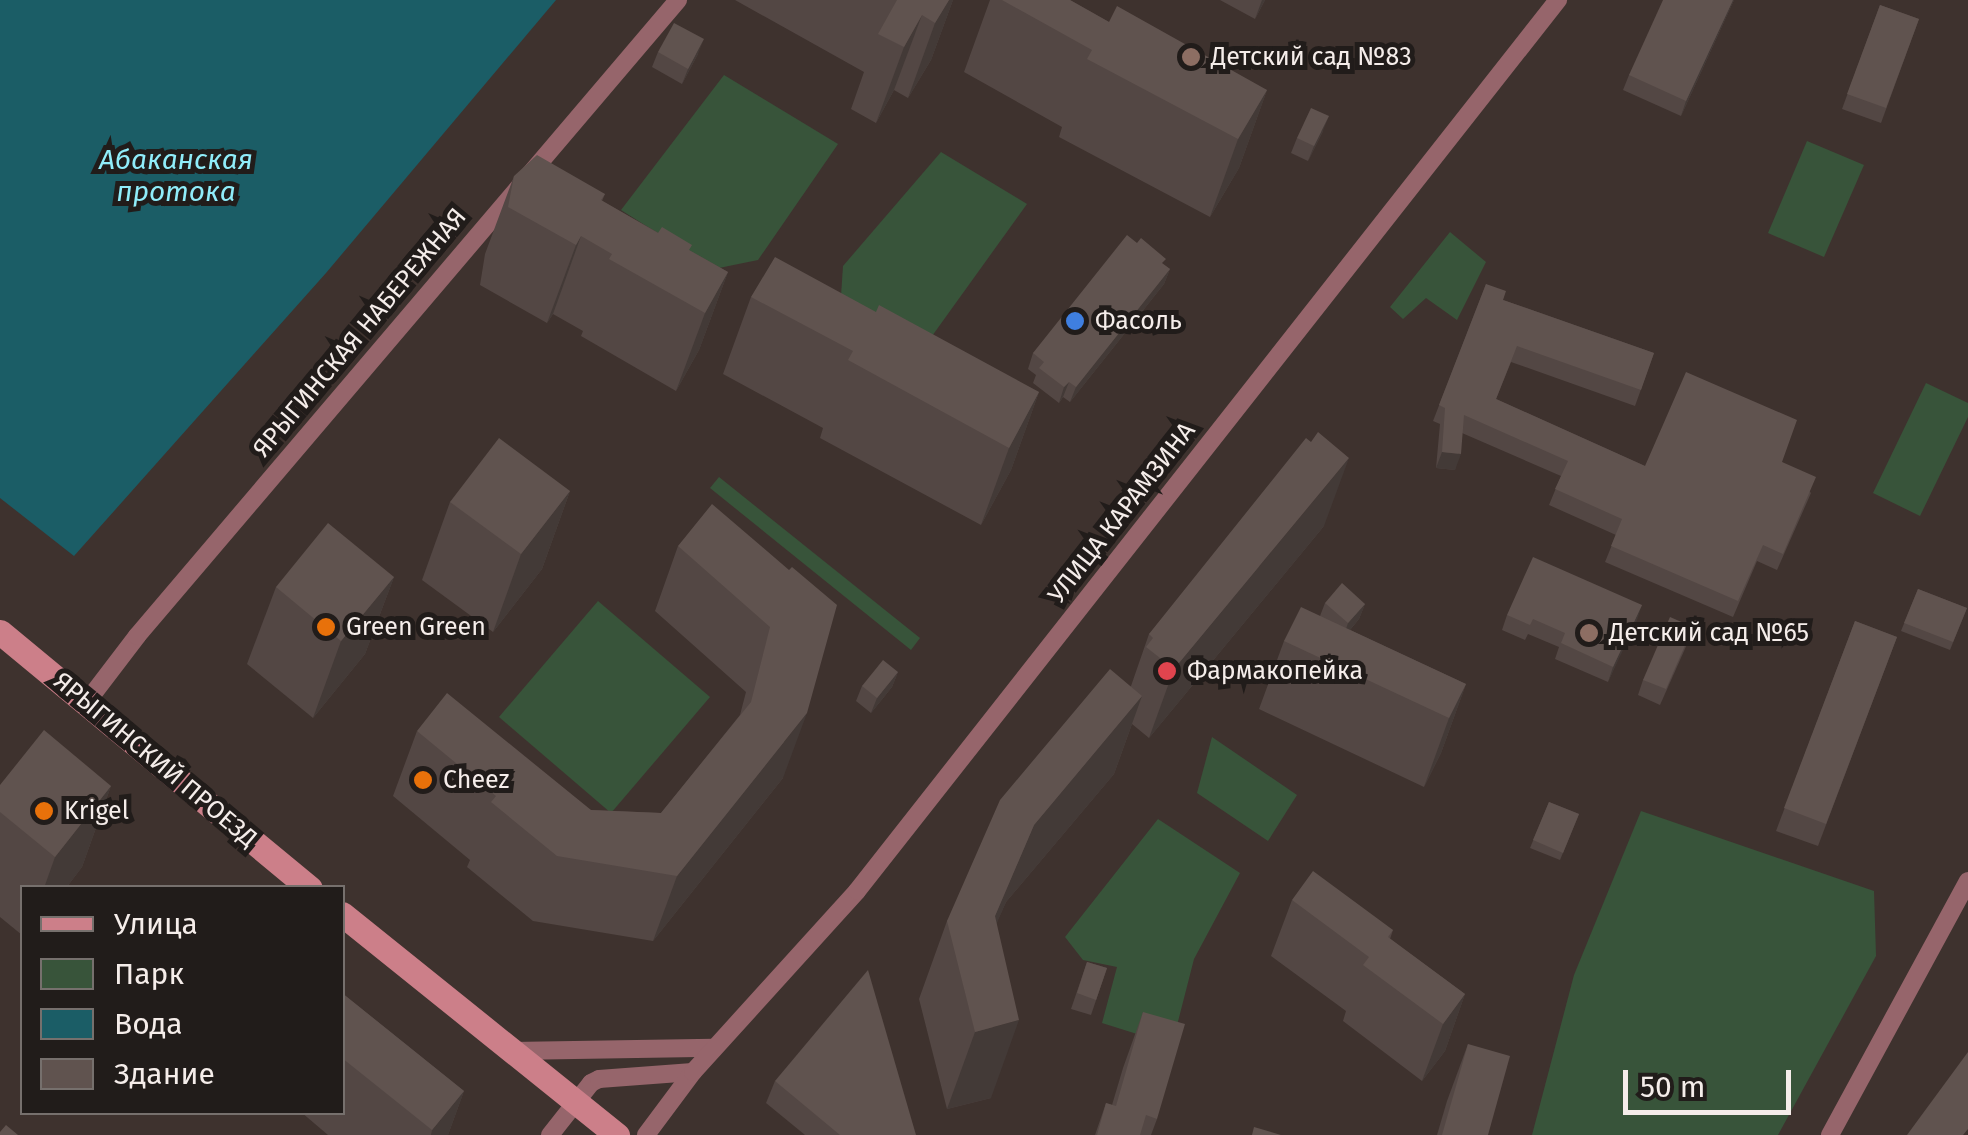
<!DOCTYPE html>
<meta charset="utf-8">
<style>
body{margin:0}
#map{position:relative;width:1968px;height:1135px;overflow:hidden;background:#3e322e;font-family:"Fira Sans",sans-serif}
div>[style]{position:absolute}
.green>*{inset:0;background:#38543a}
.water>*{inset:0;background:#1b5d66}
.street>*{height:18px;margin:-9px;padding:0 9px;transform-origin:9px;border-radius:9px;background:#96656b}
.secondary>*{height:25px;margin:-12.5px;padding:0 12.5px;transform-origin:12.5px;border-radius:12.5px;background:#cc7f89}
.wall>*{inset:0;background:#534744}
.shaded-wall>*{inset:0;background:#433a37}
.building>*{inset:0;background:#60534f}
.dots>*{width:28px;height:28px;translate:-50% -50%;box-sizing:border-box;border:5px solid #211c1a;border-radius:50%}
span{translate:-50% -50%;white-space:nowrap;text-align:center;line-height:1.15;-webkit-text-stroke:10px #211c1a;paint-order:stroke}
.poi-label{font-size:25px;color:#f5edea}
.left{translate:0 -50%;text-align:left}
.street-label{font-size:25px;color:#f5edea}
.water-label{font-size:28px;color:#90edfa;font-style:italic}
.legend{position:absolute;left:20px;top:885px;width:325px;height:230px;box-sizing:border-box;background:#211c1a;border:2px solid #76706d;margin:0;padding:12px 18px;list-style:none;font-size:30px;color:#f5edea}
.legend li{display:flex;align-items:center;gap:20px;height:50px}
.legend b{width:50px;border:2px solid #76706d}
.scale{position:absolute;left:1623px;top:1070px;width:168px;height:45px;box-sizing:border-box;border:5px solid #f5edea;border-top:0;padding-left:12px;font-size:30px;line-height:35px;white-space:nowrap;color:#f5edea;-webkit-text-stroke:8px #211c1a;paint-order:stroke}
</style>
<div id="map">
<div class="green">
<div style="clip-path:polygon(724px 75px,838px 144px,758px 260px,714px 269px,621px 210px)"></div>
<div style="clip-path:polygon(1807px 141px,1864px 165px,1824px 257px,1768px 233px)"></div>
<div style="clip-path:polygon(941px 152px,1027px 204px,927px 343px,841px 296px,843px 266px)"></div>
<div style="clip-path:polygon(1450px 232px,1486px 262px,1457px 320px,1426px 298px,1403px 319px,1390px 307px)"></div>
<div style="clip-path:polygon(1926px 383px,1968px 403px,1968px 417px,1920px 516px,1873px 493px)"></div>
<div style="clip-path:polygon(719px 477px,920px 638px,911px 650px,710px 488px)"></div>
<div style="clip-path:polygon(598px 601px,710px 697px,611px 813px,499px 717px)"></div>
<div style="clip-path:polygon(1212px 737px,1297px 795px,1268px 841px,1197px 793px)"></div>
<div style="clip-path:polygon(1641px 811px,1874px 891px,1876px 956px,1778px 1135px,1532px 1135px,1574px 975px)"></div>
<div style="clip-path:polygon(1158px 819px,1240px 873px,1194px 959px,1172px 1045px,1102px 1023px,1117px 967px,1083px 960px,1065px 937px)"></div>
</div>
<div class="water">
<div style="clip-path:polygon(0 0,556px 0,326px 273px,74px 556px,0 498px)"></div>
</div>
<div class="street">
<div style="left:86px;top:703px;width:84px;rotate:-52.7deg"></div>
<div style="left:137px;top:636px;width:835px;rotate:-49.61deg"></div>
<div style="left:512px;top:1051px;width:202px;rotate:-0.9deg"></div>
<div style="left:550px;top:1135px;width:66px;rotate:-51.7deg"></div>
<div style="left:591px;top:1083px;width:9px;rotate:-27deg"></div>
<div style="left:599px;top:1079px;width:94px;rotate:-4.3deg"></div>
<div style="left:646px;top:1135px;width:79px;rotate:-53.3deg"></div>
<div style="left:693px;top:1072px;width:244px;rotate:-47.8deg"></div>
<div style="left:857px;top:891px;width:1134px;rotate:-51.81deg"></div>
<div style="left:1830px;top:1135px;width:289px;rotate:-61.5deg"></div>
</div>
<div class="secondary">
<div style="left:0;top:632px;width:402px;rotate:39.6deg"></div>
<div style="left:342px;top:914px;width:353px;rotate:38.8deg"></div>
</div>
<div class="wall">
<div style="clip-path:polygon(735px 0,953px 0,931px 60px,908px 98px,894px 90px,876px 123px,851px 109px,864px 72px)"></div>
<div style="clip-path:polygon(990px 0,1070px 0,1109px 22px,1267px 90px,1239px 168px,1210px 217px,1059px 137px,1062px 127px,964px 72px)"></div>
<div style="clip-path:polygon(1220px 0,1265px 0,1255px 19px)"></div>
<div style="clip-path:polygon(1734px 0,1681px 116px,1623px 90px,1629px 75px)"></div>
<div style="clip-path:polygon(1880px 5px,1919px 19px,1881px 123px,1842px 109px)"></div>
<div style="clip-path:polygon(658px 52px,698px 54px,682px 84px,652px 67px)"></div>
<div style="clip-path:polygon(1323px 131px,1308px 161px,1291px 153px,1297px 138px)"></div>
<div style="clip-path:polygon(514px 176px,605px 194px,602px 201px,728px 272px,699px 350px,676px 391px,581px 336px,583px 331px,553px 314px,547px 323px,480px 285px,485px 254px)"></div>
<div style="clip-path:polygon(1164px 265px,1170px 269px,1164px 284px,1070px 402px,1063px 397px,1059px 403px,1033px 383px,1036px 375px,1028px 369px,1033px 353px)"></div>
<div style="clip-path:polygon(1486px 284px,1503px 300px,1654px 353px,1635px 406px,1511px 362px,1496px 399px,1645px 466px,1782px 462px,1811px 493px,1777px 570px,1757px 561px,1733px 617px,1605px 562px,1616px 535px,1549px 505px,1561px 476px,1462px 433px,1455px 470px,1436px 468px,1440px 424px,1433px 421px)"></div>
<div style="clip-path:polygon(751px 297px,876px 312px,1039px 392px,1011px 470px,981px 525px,820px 438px,823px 428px,723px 374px)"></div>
<div style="clip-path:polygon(570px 491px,542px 569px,493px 632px,422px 580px,450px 502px)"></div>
<div style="clip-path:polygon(1324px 526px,1149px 738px,1132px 724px,1114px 774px,1006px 902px,996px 924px,991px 1098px,947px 1109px,919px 999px,947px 921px,1131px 686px,1149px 634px)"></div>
<div style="clip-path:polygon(678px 546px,789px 570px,783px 778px,653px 941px,533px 921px,467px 867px,470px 860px,393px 796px,417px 731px,591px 810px,661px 813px,740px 715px,746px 692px,655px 611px)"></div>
<div style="clip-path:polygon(394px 577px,365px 654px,313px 718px,247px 664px,276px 587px)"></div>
<div style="clip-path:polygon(1918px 589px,1967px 608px,1950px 650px,1901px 631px)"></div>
<div style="clip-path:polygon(1325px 603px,1365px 604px,1359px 619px,1350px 630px,1466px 684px,1441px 753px,1424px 787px,1259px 709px,1284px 641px,1320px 616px)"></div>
<div style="clip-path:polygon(1642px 605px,1608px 682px,1555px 659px,1559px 647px,1528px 634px,1525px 640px,1502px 630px,1507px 615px)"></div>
<div style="clip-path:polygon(1855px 621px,1897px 637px,1818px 846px,1776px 831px)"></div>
<div style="clip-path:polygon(1688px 642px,1660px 705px,1638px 695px,1643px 680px)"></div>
<div style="clip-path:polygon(898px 672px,892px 687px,871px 713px,856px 701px,862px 686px)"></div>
<div style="clip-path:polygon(0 785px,111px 786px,82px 867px,66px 888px,22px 888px,22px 935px,0 917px)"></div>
<div style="clip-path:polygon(1549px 802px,1579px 814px,1560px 860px,1530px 848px)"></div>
<div style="clip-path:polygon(1292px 900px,1393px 930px,1390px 939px,1465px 994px,1445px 1051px,1422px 1081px,1343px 1021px,1346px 1011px,1271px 956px)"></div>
<div style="clip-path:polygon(1087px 962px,1107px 968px,1091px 1015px,1071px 1009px)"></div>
<div style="clip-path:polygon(342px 993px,464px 1091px,448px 1135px,328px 1135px,301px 1112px,342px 1112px)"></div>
<div style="clip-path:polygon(1143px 1012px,1157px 1119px,1151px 1135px,1095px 1135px,1106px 1103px,1112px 1105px,1123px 1068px)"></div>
<div style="clip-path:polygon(1468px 1044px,1488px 1135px,1437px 1135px,1447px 1101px)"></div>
<div style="clip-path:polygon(775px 1081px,916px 1135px,805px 1135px,766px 1103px)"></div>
</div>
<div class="shaded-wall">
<div style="clip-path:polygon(949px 0,953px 0,931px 60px,908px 98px,935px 23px)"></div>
<div style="clip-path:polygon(1262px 0,1265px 0,1255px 19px)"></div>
<div style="clip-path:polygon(1733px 0,1734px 0,1681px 116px,1686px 101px)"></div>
<div style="clip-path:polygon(922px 15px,894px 90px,876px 123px,904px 47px)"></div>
<div style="clip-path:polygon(704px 39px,698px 54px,682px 84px,688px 69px)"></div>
<div style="clip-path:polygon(1267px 90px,1239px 168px,1210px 217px,1238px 139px)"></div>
<div style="clip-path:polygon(1329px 116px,1323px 131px,1308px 161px,1314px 146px)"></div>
<div style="clip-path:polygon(581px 236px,553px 314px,547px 323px,576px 245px)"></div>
<div style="clip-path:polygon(1170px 269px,1164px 284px,1070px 402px,1076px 387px)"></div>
<div style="clip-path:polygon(728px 272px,699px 350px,676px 391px,705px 313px)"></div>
<div style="clip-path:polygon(1069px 382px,1063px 397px,1059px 403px,1064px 387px)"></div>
<div style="clip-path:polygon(1039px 392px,1011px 470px,981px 525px,1009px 448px)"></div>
<div style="clip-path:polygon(1442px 452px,1461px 454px,1455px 470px,1436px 468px)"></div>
<div style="clip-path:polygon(1349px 458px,1324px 526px,1149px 738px,1174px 669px)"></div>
<div style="clip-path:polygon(570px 491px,542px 569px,493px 632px,521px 554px)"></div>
<div style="clip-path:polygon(394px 577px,365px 654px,313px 718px,341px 641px)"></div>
<div style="clip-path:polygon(1365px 604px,1359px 619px,1343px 638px,1348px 623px)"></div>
<div style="clip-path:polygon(1642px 605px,1637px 620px,1608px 682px,1613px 667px)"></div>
<div style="clip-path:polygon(898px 672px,892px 687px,871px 713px,877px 698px)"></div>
<div style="clip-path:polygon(1466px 684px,1441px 753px,1424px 787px,1449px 718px)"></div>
<div style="clip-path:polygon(1142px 696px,1114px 774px,1006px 902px,966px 994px,995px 916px,1034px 825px)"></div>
<div style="clip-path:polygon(807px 713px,783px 778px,653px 941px,677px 876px)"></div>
<div style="clip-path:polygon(111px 786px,82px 867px,66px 888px,44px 888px,55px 857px)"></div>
<div style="clip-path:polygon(1465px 994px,1445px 1051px,1422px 1081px,1443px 1024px)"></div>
<div style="clip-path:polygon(1019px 1020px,991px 1098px,947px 1109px,975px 1032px)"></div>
<div style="clip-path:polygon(464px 1091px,448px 1135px,431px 1135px,432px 1130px)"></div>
</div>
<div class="building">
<div style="clip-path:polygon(897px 0,949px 0,935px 23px,922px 15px,904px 47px,878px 34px)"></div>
<div style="clip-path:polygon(1002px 0,1070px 0,1109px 22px,1117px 6px,1267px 90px,1238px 139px,1087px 59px,1092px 50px)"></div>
<div style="clip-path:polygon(1663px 0,1733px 0,1686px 101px,1629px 75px)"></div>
<div style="clip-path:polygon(1880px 5px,1919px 19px,1886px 108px,1847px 94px)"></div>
<div style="clip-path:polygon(674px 23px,704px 39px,688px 69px,658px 52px)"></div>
<div style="clip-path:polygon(1311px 108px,1329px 116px,1314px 146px,1297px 138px)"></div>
<div style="clip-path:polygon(537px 155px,605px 194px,601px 200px,658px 233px,662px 227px,692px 245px,689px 250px,728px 272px,705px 313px,609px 259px,612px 254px,581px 236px,576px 245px,508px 207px,514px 176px)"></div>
<div style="clip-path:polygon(1127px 235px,1137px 243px,1141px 238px,1166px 259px,1162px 263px,1170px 269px,1076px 387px,1069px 382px,1064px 387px,1039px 368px,1044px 362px,1033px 353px)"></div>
<div style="clip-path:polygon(775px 257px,876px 312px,879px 305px,1039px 392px,1009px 448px,848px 360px,853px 351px,751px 297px)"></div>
<div style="clip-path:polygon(1486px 284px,1506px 291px,1503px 300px,1654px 353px,1641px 390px,1517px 346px,1496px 399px,1645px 466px,1686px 372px,1797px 420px,1782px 462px,1816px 477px,1783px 554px,1763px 545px,1738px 601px,1611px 546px,1622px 519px,1555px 489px,1568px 461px,1464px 415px,1461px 454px,1442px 452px,1445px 408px,1439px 405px)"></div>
<div style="clip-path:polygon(1318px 432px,1349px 458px,1174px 669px,1146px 647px,1153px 638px,1149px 634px,1306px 438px,1311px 442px)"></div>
<div style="clip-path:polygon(499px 438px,570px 491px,521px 554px,450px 502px)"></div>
<div style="clip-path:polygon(712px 504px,789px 570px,792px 567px,837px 605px,807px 713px,677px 876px,557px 856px,491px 802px,496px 796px,417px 731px,447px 693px,591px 810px,661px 813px,751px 702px,770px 627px,678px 546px)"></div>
<div style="clip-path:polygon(328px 523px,394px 577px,341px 641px,276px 587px)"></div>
<div style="clip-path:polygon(1533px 557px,1642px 605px,1613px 667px,1561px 643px,1565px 633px,1533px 619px,1530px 625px,1507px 615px)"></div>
<div style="clip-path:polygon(1342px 583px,1365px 604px,1348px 623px,1325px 603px)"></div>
<div style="clip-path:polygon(1918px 589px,1967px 608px,1953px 642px,1904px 623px)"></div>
<div style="clip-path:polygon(1301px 607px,1466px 684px,1449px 718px,1284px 641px)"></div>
<div style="clip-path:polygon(1670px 617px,1693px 627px,1666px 689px,1643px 680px)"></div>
<div style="clip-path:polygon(1855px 621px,1897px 637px,1826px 824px,1784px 808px)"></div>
<div style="clip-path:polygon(883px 660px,898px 672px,877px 698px,862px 686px)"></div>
<div style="clip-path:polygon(1110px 669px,1142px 696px,1034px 825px,995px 916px,1019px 1020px,975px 1032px,947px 921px,1000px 800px)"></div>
<div style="clip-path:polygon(44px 730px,111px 786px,55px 857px,0 812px,0 785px)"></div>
<div style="clip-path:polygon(1549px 802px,1579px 814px,1563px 853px,1533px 840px)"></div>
<div style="clip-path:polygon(1313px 871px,1393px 930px,1388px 937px,1465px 994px,1443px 1024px,1363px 965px,1369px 957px,1292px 900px)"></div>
<div style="clip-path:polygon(1087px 962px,1107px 968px,1096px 1000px,1077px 993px)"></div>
<div style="clip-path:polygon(868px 970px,916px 1135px,840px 1135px,775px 1081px)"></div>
<div style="clip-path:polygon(342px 993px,464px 1091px,432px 1130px,342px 1058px)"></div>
<div style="clip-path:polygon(1143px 1012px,1185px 1024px,1157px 1119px,1146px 1115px,1140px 1135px,1097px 1135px,1106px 1103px,1116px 1106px)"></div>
<div style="clip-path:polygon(1468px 1044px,1510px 1056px,1488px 1135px,1442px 1135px)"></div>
<div style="clip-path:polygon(1968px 1052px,1968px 1129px,1963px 1135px,1907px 1135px)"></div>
<div style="clip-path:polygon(6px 1125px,18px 1135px,0 1135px,0 1132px)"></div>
<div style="clip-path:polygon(1254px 1127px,1281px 1135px,1252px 1135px)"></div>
</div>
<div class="dots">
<div style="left:1191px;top:57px;background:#8d6e63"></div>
<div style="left:1075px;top:321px;background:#3f7fe0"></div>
<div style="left:326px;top:627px;background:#e8710a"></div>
<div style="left:1589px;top:633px;background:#8d6e63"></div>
<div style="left:1167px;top:671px;background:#e0444e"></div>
<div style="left:423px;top:780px;background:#e8710a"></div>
<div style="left:44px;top:811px;background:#e8710a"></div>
</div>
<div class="poi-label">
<span class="left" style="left:1211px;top:57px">Детский сад №83</span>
<span class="left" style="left:1095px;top:321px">Фасоль</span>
<span class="left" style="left:346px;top:627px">Green Green</span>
<span class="left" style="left:1609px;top:633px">Детский сад №65</span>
<span class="left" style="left:1187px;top:671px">Фармакопейка</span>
<span class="left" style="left:443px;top:780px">Cheez</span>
<span class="left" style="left:64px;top:811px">Krigel</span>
</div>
<div class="street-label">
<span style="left:360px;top:333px;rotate:-50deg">ЯРЫГИНСКАЯ НАБЕРЕЖНАЯ</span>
<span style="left:1122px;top:513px;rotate:-52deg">УЛИЦА КАРАМЗИНА</span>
<span style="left:155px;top:760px;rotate:40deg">ЯРЫГИНСКИЙ ПРОЕЗД</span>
</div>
<div class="water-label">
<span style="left:176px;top:176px">Абаканская<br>протока</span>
</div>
<ul class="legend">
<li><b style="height:12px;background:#cc7f89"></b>Улица</li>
<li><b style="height:28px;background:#38543a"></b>Парк</li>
<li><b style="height:28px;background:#1b5d66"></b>Вода</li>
<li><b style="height:28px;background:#60534f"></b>Здание</li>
</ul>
<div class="scale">50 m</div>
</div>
